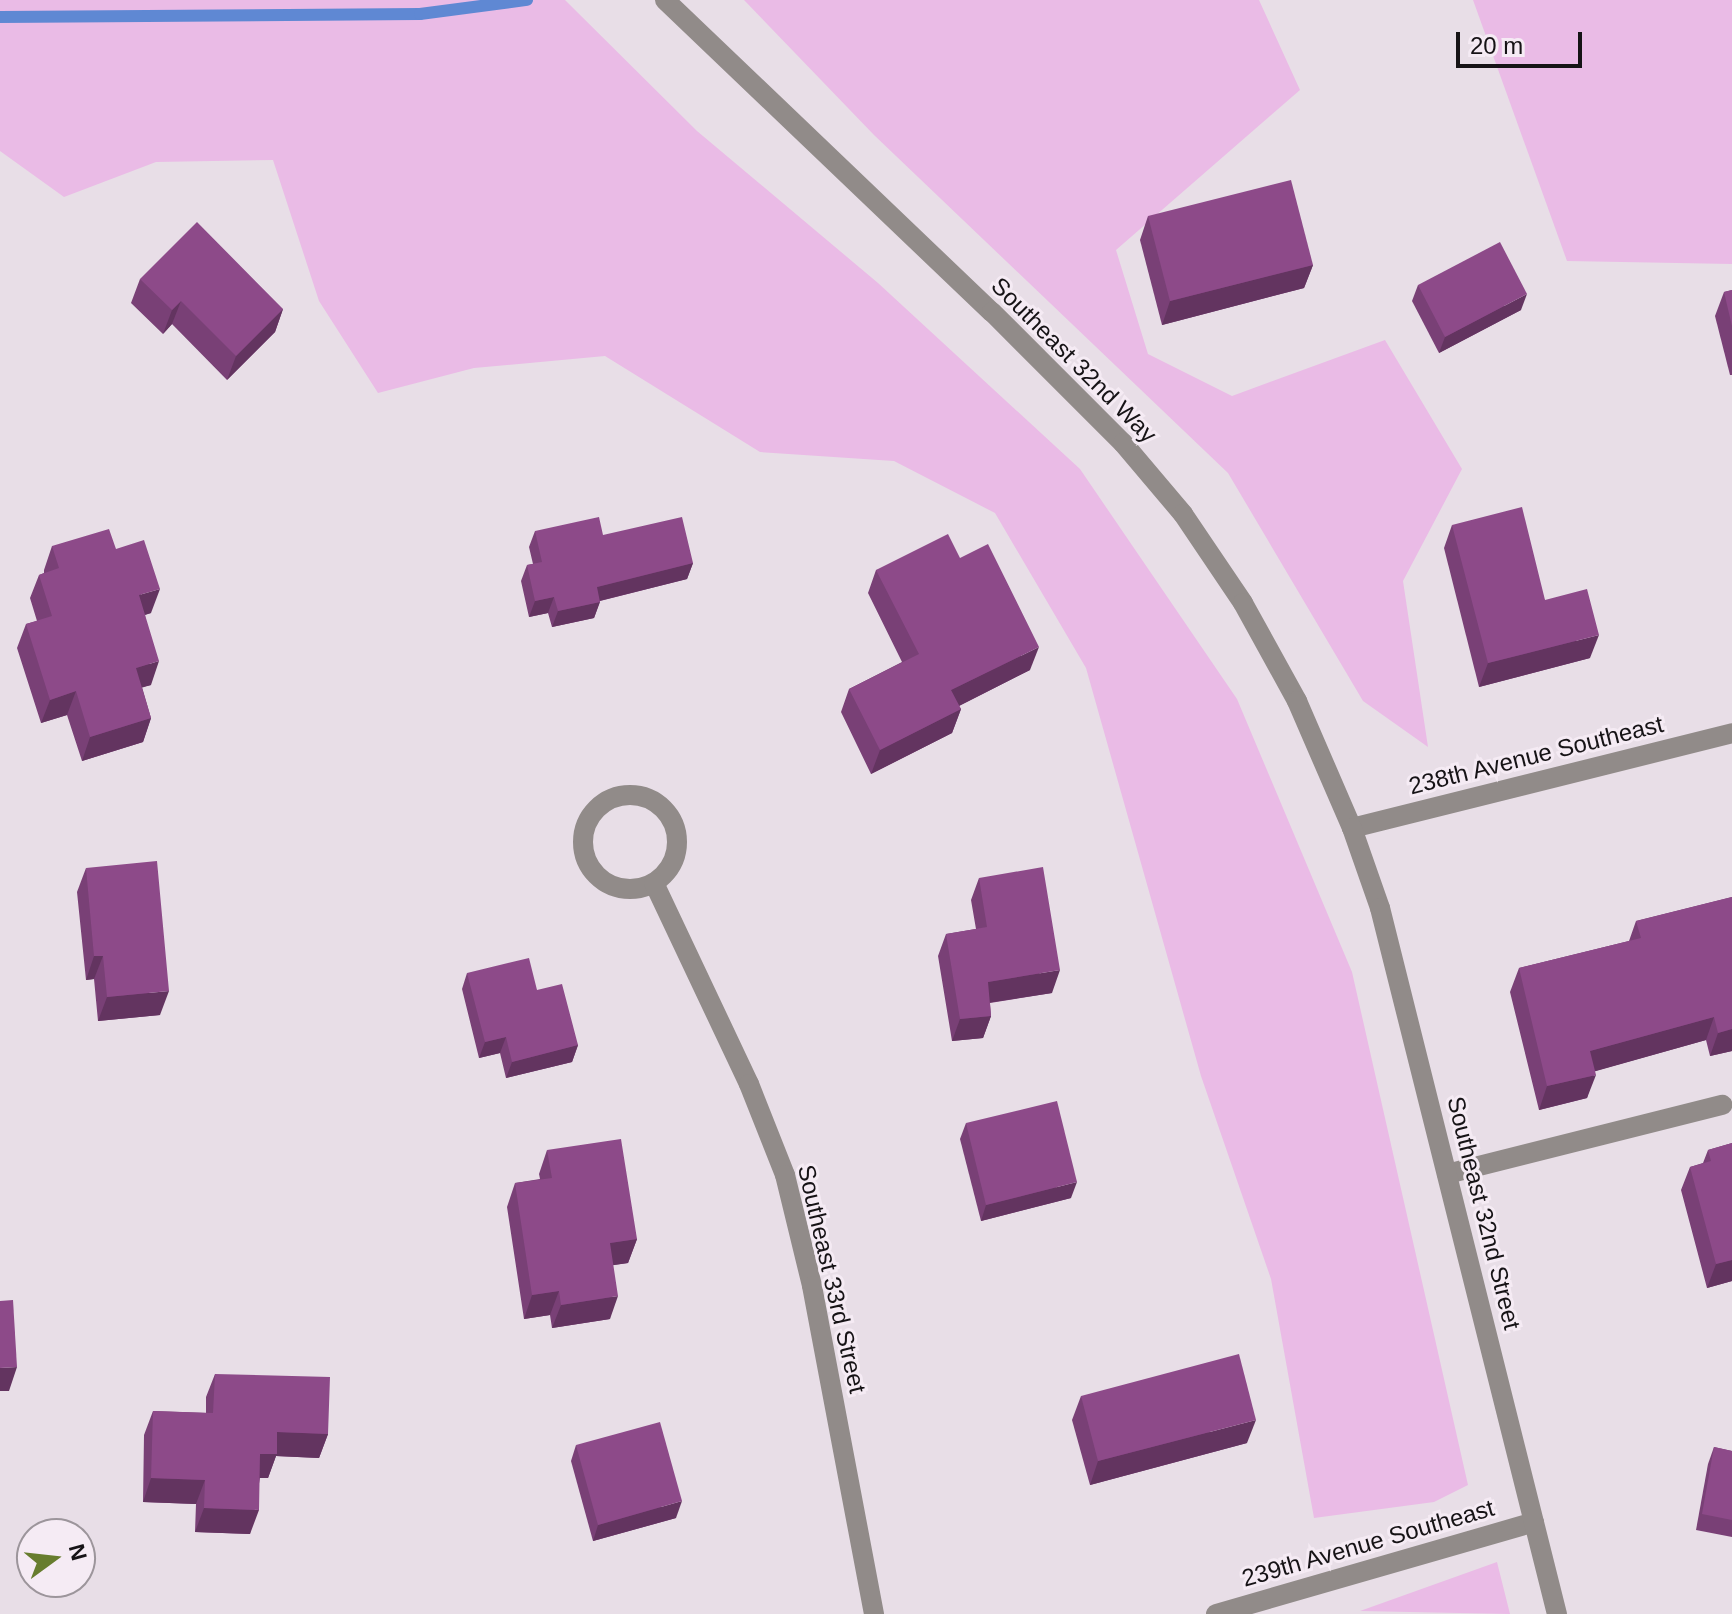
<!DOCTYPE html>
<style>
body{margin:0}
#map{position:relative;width:1732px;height:1614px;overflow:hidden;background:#e8dee7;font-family:Helvetica,sans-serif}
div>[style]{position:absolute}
.green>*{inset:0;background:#eabbe6}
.stream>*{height:12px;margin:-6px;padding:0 6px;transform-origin:6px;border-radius:6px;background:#5f88d3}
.minor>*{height:20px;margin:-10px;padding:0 10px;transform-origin:10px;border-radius:10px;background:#918b89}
.minor>.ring{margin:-10px;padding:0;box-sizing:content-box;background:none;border:20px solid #918b89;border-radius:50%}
.tertiary>*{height:20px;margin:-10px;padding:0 10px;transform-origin:10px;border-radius:10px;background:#918b89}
.wall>*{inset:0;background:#794076}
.shaded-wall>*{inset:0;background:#633460}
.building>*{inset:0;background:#8d4a89}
span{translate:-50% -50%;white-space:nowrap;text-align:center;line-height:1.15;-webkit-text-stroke:6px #f5ebf4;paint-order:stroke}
.street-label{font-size:24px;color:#161316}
.north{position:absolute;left:16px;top:1518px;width:80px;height:80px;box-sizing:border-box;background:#f5ebf4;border:2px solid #9c959b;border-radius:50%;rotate:75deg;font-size:22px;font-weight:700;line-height:32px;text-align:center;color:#161316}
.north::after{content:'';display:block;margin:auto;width:28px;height:36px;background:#677d2e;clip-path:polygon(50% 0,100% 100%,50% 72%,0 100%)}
.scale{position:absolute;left:1456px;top:32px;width:126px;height:36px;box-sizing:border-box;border:4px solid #161316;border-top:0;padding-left:10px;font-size:24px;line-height:28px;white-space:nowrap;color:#161316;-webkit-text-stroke:6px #f5ebf4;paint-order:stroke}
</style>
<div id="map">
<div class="green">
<div style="clip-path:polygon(0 0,565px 0,697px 131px,878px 283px,1080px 469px,1237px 699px,1352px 972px,1468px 1485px,1434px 1502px,1314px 1518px,1271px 1279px,1201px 1076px,1086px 668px,995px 513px,894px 461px,760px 452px,605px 356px,474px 368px,378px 393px,319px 301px,273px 160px,156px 162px,64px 197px,0 151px)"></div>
<div style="clip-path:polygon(744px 0,1259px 0,1300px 90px,1116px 250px,1148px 354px,1232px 396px,1385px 340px,1462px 469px,1403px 581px,1428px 747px,1363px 701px,1228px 473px,874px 135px)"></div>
<div style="clip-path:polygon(1473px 0,1732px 0,1732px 264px,1567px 261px)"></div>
<div style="clip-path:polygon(1497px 1562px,1510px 1614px,1360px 1611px)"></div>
</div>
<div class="stream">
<div style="left:0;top:17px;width:420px;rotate:-0.4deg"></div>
<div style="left:420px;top:14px;width:108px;rotate:-7.5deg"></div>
</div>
<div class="minor">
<div class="ring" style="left:583px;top:795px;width:74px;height:74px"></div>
<div style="left:1352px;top:828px;width:392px;rotate:-14deg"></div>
<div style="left:654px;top:883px;width:222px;rotate:64.7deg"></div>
<div style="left:749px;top:1084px;width:98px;rotate:68.4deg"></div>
<div style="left:785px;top:1175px;width:114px;rotate:76.3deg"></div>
<div style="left:812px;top:1286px;width:334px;rotate:79.3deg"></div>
<div style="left:1447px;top:1174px;width:284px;rotate:-14.1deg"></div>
<div style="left:1216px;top:1614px;width:331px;rotate:-16.1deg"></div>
</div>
<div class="tertiary">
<div style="left:665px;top:0;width:452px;rotate:43.7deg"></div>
<div style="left:992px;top:312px;width:185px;rotate:45deg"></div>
<div style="left:1123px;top:443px;width:93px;rotate:49.8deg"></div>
<div style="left:1183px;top:514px;width:107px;rotate:56deg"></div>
<div style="left:1243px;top:603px;width:112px;rotate:61.1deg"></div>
<div style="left:1297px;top:701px;width:138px;rotate:66.6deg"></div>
<div style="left:1352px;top:828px;width:85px;rotate:70.7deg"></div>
<div style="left:1380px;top:908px;width:728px;rotate:75.93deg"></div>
</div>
<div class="wall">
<div style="clip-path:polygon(1148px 216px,1313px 265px,1304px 288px,1162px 325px,1140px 240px)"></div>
<div style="clip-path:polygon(140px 279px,283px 309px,275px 332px,227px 380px,172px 324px,163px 334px,131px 303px)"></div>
<div style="clip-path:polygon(1418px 285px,1521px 310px,1439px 353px,1412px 301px)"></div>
<div style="clip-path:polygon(1732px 290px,1732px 375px,1730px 375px,1715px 316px,1724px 292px)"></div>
<div style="clip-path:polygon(1452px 525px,1545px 600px,1590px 658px,1479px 687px,1444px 548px)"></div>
<div style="clip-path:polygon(535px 531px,603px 535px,693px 563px,687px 579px,600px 601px,594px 618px,552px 627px,548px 613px,529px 617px,521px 581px,527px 565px,533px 564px,529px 547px)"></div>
<div style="clip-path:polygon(52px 546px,116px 549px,151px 613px,145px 615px,151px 685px,142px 687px,151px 718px,143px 742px,82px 761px,67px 715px,41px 723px,17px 648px,26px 624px,37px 621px,30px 598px,39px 575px,44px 573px,44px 570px)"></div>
<div style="clip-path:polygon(960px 558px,1030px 670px,959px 706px,961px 709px,952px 733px,871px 774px,841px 712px,849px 689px,902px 662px,868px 593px,876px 570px)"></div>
<div style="clip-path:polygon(86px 868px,160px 1015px,98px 1021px,94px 979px,86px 980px,77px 892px)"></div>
<div style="clip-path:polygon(979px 878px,1052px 993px,990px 1003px,991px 1016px,983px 1038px,952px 1041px,938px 956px,946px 934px,976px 929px,971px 900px)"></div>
<div style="clip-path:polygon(1732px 897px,1732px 1051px,1710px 1056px,1706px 1040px,1595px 1071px,1587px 1098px,1539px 1110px,1510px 992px,1519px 968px,1629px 941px,1636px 921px)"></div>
<div style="clip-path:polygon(467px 973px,537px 990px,578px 1045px,572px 1062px,506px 1078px,500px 1053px,479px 1058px,462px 989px)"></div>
<div style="clip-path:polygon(966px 1123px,1071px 1198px,981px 1221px,960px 1139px)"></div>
<div style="clip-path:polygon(1732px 1143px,1732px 1281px,1707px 1288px,1681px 1190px,1690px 1167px,1703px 1163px,1708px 1150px)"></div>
<div style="clip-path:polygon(547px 1150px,637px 1239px,628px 1263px,613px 1265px,610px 1319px,552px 1328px,550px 1315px,524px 1319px,507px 1207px,515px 1183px,540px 1179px,539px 1174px)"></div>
<div style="clip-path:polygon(215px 1374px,328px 1434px,319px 1458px,276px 1456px,268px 1478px,260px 1478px,250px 1534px,195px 1532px,196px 1504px,143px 1502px,144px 1435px,153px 1411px,206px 1413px,206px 1397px)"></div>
<div style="clip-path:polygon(1081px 1396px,1247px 1443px,1090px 1485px,1072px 1420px)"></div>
<div style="clip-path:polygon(576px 1445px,676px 1518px,593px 1541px,571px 1461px)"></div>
<div style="clip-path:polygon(1714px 1447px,1732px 1451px,1732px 1537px,1696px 1530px,1708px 1464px)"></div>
</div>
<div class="shaded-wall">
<div style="clip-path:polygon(1313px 265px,1304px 288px,1162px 325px,1170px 301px)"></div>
<div style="clip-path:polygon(1527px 294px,1521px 310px,1439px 353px,1445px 337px)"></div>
<div style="clip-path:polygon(181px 301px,172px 324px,163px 334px,172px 310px)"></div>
<div style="clip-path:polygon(283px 309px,275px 332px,227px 380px,236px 356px)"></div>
<div style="clip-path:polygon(693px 563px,687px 579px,591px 603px,597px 587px)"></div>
<div style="clip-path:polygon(160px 589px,151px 613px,130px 619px,139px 595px)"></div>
<div style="clip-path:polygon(554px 597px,548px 613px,529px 617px,535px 601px)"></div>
<div style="clip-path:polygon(600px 602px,594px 618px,552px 627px,558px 611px)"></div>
<div style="clip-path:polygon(1599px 635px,1590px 658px,1479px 687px,1488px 663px)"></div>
<div style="clip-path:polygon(1039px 647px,1030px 670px,943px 714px,951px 690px)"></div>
<div style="clip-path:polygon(159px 661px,151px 685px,127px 692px,136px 668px)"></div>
<div style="clip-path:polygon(76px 691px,67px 715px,41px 723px,50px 700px)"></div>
<div style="clip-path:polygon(961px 709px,952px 733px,871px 774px,880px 750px)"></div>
<div style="clip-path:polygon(151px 718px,143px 742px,82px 761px,90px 737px)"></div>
<div style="clip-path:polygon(94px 956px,103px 956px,94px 979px,86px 980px)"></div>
<div style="clip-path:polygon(1060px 970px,1052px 993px,980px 1004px,988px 982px)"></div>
<div style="clip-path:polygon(169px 991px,160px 1015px,98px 1021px,107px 997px)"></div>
<div style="clip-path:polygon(991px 1016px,983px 1038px,952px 1041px,960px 1019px)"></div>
<div style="clip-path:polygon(1714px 1017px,1706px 1040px,1582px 1075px,1590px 1051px)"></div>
<div style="clip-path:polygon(1732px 1029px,1732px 1051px,1710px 1056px,1718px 1033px)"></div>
<div style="clip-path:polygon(506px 1037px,500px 1053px,479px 1058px,485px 1042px)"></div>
<div style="clip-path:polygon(578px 1045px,572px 1062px,506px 1078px,512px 1062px)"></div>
<div style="clip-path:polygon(1596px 1075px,1587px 1098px,1539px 1110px,1547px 1086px)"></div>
<div style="clip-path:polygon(1077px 1182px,1071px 1198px,981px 1221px,986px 1205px)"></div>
<div style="clip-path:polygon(637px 1239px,628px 1263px,601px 1267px,610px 1243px)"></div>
<div style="clip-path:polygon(1732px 1260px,1732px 1281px,1707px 1288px,1716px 1264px)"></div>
<div style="clip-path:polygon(559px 1291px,550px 1315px,524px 1319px,532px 1295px)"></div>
<div style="clip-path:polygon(618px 1296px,610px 1319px,552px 1328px,561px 1305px)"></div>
<div style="clip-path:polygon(17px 1367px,9px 1391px,0 1391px,0 1368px)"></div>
<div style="clip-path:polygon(1256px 1420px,1247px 1443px,1090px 1485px,1098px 1461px)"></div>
<div style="clip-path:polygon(277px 1432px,328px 1434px,319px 1458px,276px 1456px,268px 1478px,252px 1478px,260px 1454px)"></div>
<div style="clip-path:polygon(151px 1478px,205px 1480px,196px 1504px,143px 1502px)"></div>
<div style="clip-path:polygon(682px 1501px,676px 1518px,593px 1541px,598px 1525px)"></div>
<div style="clip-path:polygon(204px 1508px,259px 1510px,250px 1534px,195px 1532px)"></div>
</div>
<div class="building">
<div style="clip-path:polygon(1291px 180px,1313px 265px,1170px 301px,1148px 216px)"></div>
<div style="clip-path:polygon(197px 222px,283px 309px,236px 356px,181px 301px,172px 310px,140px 279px)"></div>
<div style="clip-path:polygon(1500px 242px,1527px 294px,1445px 337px,1418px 285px)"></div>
<div style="clip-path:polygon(1732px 290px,1732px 326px,1724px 292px)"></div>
<div style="clip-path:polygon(1522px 507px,1545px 600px,1587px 589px,1599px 635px,1488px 663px,1452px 525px)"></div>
<div style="clip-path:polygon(599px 517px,603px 535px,682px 517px,693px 563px,597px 587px,600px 602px,558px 611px,554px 597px,535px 601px,527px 565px,542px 562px,535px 531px)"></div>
<div style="clip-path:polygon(109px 529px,116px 549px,144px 540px,160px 589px,139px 595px,159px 661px,136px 668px,151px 718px,90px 737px,76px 691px,50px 700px,26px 624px,52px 616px,39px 575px,59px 568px,52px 546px)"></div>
<div style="clip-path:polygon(948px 534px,960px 558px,988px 544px,1039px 647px,951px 690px,961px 709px,880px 750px,849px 689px,919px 654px,876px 570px)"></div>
<div style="clip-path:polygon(157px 861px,169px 991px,107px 997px,103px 956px,94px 956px,86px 868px)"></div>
<div style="clip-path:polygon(1043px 867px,1060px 970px,988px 982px,991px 1016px,960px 1019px,946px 934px,987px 927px,979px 878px)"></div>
<div style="clip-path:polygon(1732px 897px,1732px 1029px,1718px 1033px,1714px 1017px,1590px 1051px,1596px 1075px,1547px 1086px,1519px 968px,1641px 938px,1636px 921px)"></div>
<div style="clip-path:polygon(529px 958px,537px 990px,562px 984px,578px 1045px,512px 1062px,506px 1037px,485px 1042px,467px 973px)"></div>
<div style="clip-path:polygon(1057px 1101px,1077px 1182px,986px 1205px,966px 1123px)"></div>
<div style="clip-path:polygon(621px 1139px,637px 1239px,610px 1243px,618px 1296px,561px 1305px,559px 1291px,532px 1295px,515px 1183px,552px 1178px,547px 1150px)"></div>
<div style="clip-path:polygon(1732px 1143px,1732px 1260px,1716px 1264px,1690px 1167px,1711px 1161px,1708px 1150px)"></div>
<div style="clip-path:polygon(13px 1300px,17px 1367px,0 1368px,0 1301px)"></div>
<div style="clip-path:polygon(1239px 1354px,1256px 1420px,1098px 1461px,1081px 1396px)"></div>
<div style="clip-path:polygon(215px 1374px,330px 1377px,328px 1434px,277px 1432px,277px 1454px,260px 1454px,259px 1510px,204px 1508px,205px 1480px,151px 1478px,153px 1411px,213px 1413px)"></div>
<div style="clip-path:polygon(660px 1422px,682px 1501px,598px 1525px,576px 1445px)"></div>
<div style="clip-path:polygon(1714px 1447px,1732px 1451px,1732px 1520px,1702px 1514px)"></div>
</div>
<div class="street-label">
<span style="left:1074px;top:360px;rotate:45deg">Southeast 32nd Way</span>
<span style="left:1536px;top:755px;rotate:-14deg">238th Avenue Southeast</span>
<span style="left:1484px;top:1213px;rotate:76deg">Southeast 32nd Street</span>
<span style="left:832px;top:1279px;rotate:77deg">Southeast 33rd Street</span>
<span style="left:1368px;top:1543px;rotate:-16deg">239th Avenue Southeast</span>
</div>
<div class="north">N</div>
<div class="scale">20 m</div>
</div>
